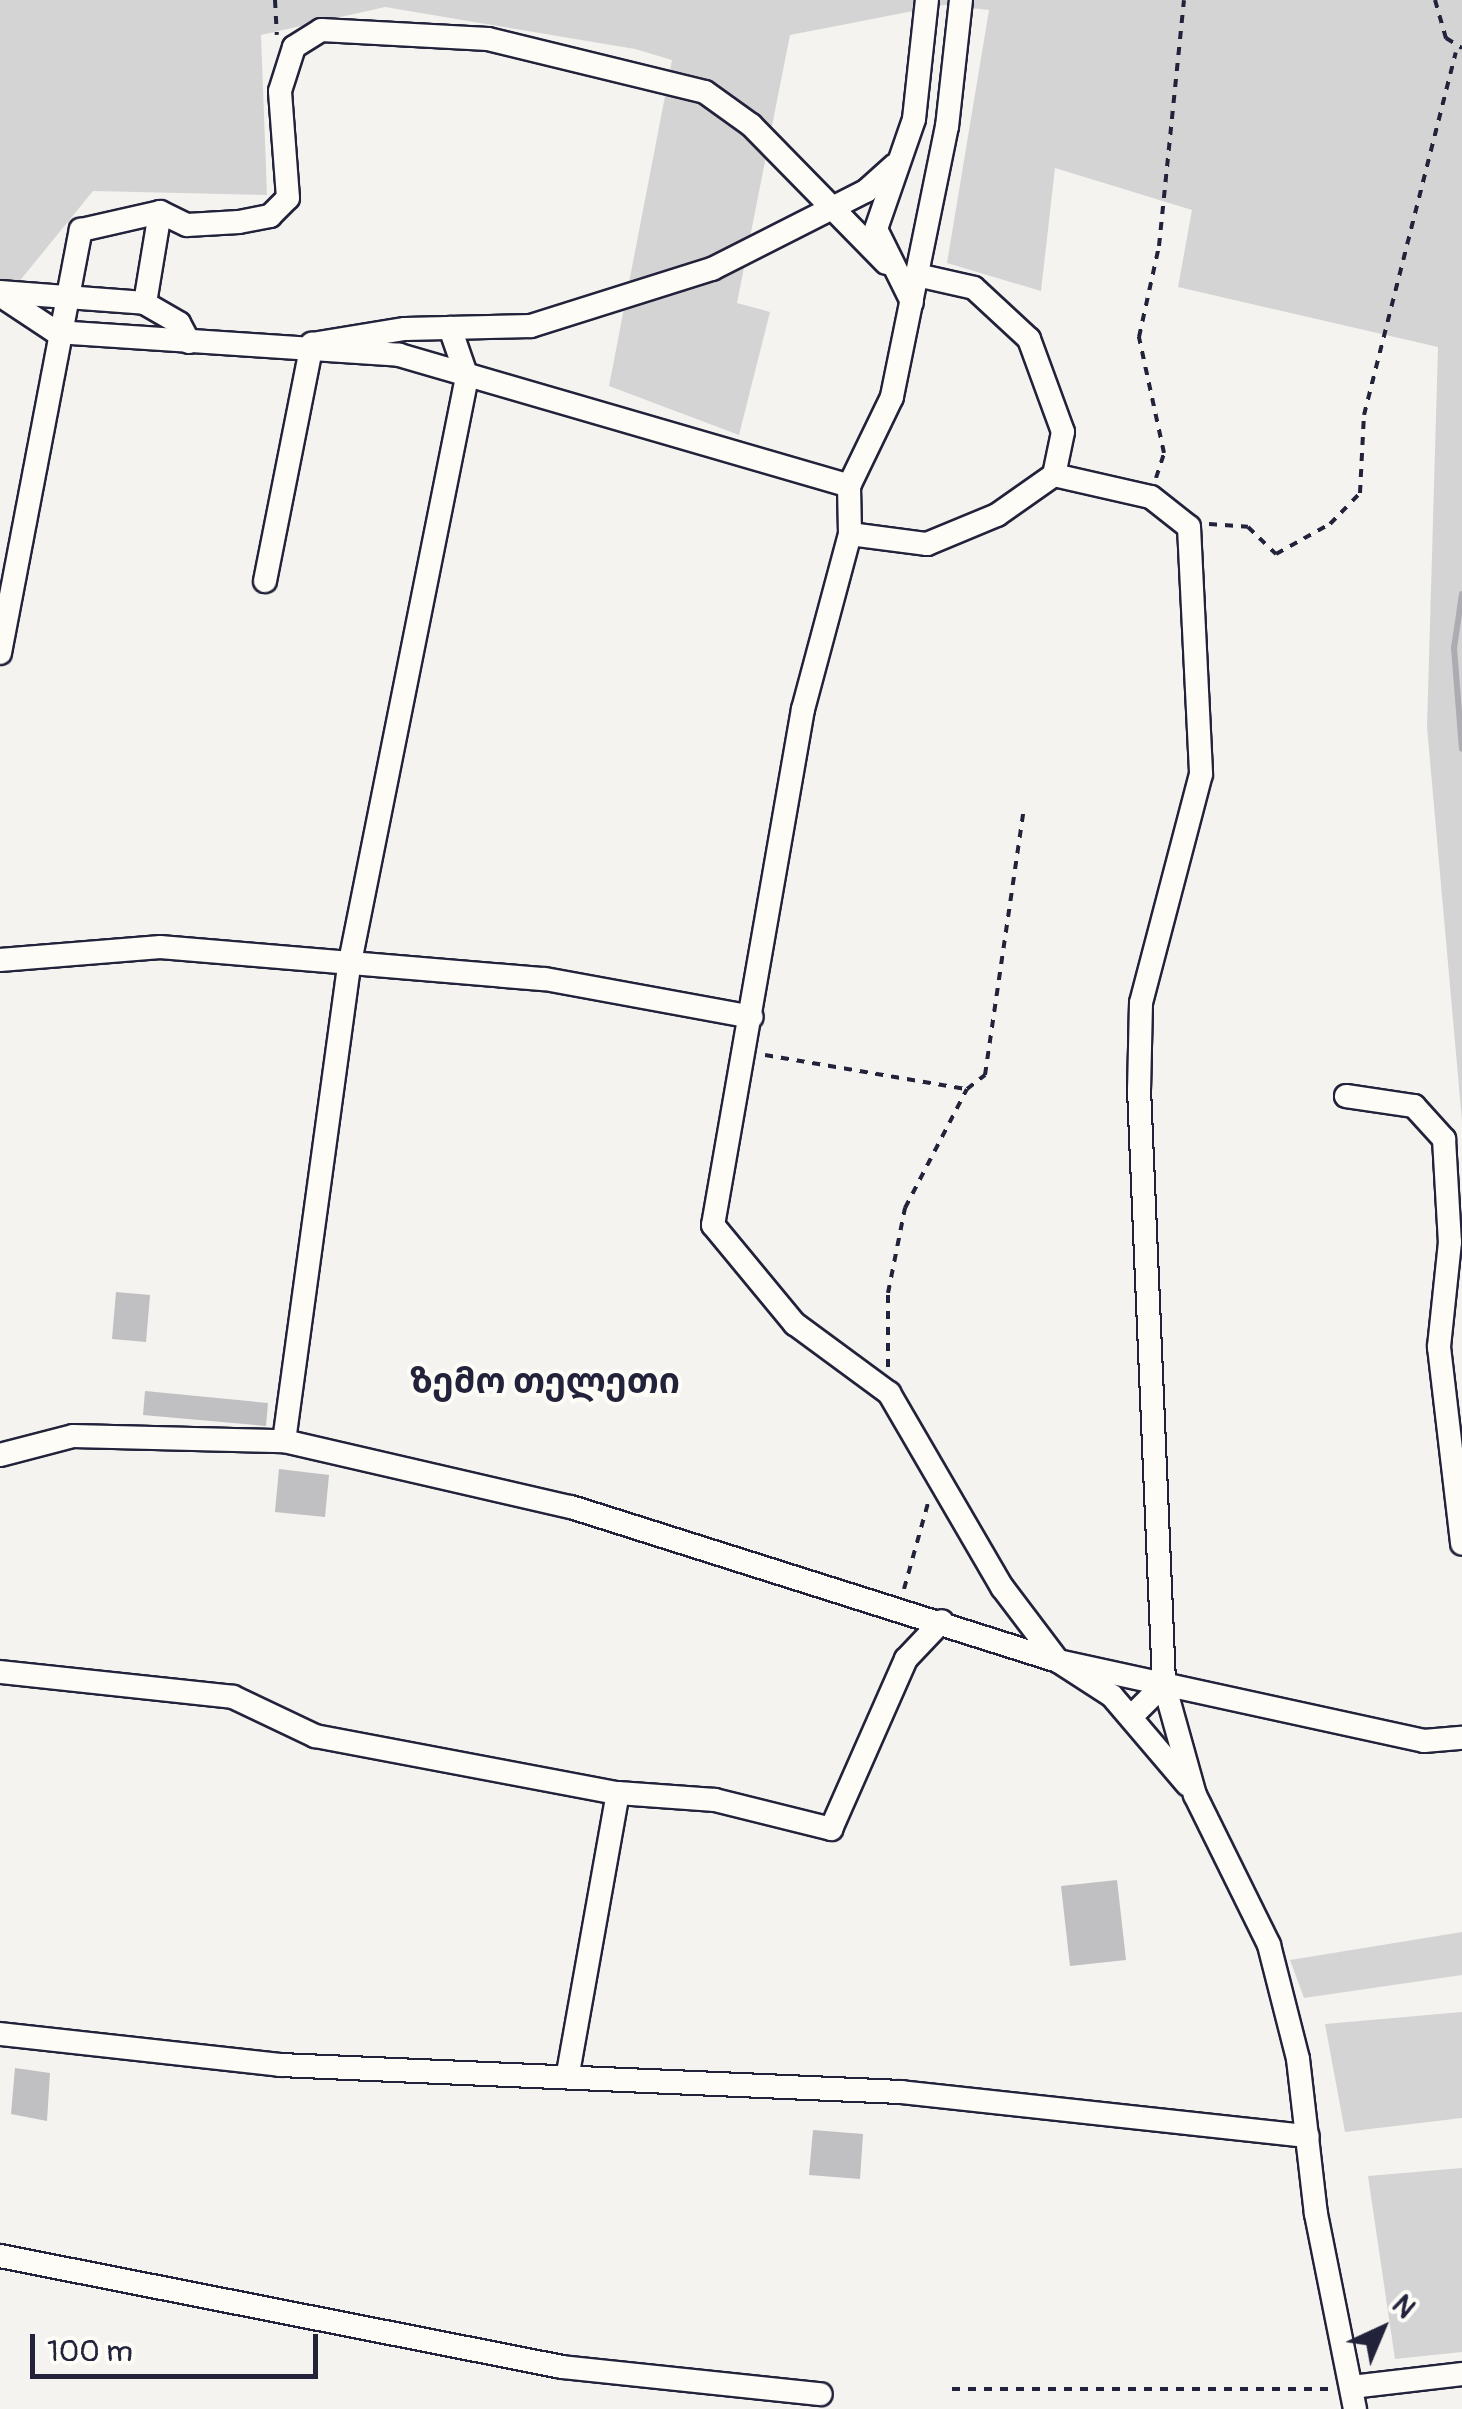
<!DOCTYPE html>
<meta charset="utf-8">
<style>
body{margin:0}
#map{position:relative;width:1462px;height:2409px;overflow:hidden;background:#f4f3ef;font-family:Pangolin,"Noto Sans Georgian",sans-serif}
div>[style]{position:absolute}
.green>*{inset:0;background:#d5d4d5}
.stream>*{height:6px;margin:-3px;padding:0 3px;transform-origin:3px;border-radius:3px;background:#acacb2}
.building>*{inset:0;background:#c0bfc2}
.path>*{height:4px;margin-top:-2px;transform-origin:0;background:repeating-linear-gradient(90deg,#22223b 0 8px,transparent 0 16px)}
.roads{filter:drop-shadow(2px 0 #22223b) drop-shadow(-2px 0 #22223b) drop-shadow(0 2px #22223b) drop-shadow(0 -2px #22223b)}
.minor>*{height:22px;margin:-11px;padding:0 11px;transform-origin:11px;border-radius:11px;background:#fdfcf7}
span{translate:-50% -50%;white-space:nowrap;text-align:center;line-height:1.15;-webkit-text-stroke:8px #fdfcf7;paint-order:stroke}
.quarter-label{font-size:35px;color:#22223b;font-weight:700}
.north{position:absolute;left:1332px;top:2279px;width:100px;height:100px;-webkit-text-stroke:8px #fdfcf7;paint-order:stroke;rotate:44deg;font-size:28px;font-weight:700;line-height:40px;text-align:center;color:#22223b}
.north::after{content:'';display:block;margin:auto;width:35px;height:45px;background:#22223b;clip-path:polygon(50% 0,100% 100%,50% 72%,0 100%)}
.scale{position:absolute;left:30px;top:2334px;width:288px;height:45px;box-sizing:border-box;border:5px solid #22223b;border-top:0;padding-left:12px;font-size:30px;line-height:35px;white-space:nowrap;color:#22223b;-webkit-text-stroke:8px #fdfcf7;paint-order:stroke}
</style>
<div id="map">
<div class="green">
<div style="clip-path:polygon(0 0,1462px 0,1462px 1121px,1427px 727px,1438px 347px,1178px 287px,1192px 210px,1055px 168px,1041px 291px,947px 263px,989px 10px,944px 5px,790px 35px,737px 303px,770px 312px,739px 435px,609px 386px,672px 60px,635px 49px,385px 7px,261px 35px,267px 195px,93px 191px,0 305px)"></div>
<div style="clip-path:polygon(1462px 1932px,1462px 1975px,1304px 1998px,1290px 1960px)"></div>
<div style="clip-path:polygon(1462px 2012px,1462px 2118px,1345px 2132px,1325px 2024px)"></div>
<div style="clip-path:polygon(1462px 2168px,1462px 2352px,1395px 2359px,1368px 2176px)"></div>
</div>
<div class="stream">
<div style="left:1462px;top:594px;width:55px;rotate:98.4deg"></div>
<div style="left:1454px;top:648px;width:101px;rotate:85.5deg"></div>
</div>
<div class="building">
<div style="clip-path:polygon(116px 1292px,150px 1295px,146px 1342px,112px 1339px)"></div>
<div style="clip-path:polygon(145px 1391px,268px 1403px,266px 1426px,143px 1415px)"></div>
<div style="clip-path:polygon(279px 1469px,329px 1475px,325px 1517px,275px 1512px)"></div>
<div style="clip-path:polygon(1117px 1880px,1126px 1960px,1070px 1966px,1061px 1886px)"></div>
<div style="clip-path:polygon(15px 2068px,50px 2073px,47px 2121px,11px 2114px)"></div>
<div style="clip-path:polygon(813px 2130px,863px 2134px,860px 2179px,809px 2175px)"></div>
</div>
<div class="path">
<div style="left:275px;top:0;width:35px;rotate:87deg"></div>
<div style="left:1435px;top:0;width:40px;rotate:74deg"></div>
<div style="left:1446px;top:38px;width:19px;rotate:32deg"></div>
<div style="left:1156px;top:478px;width:26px;rotate:-72deg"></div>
<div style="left:1164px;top:453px;width:119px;rotate:-102.2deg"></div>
<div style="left:1139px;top:337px;width:93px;rotate:-77.6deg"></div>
<div style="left:1159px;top:246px;width:247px;rotate:-84.2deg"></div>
<div style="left:1209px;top:524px;width:39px;rotate:4deg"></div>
<div style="left:1248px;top:527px;width:39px;rotate:44deg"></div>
<div style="left:1276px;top:554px;width:62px;rotate:-29.1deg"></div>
<div style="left:1330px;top:524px;width:43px;rotate:-45.9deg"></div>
<div style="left:1360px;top:493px;width:78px;rotate:-87.1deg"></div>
<div style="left:1364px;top:415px;width:374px;rotate:-75.8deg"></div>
<div style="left:765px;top:1055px;width:205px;rotate:9.6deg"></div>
<div style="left:967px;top:1089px;width:23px;rotate:-38deg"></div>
<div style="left:985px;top:1075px;width:270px;rotate:-81.7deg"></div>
<div style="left:888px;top:1367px;width:74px;rotate:-90deg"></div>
<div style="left:888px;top:1293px;width:87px;rotate:-78.7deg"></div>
<div style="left:905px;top:1208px;width:134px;rotate:-62.5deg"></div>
<div style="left:904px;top:1589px;width:89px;rotate:-74.4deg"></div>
<div style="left:952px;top:2389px;width:380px"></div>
</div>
<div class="roads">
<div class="minor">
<div style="left:961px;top:0;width:127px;rotate:96.3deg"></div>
<div style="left:947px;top:126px;width:277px;rotate:101.5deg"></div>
<div style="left:892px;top:397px;width:99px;rotate:115.8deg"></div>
<div style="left:849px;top:486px;width:48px;rotate:88.8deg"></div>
<div style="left:850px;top:534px;width:181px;rotate:105deg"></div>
<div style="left:803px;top:709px;width:524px;rotate:99.89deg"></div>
<div style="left:713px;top:1225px;width:129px;rotate:50.4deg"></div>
<div style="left:795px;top:1324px;width:117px;rotate:36.3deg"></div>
<div style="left:889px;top:1393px;width:225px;rotate:59.8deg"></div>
<div style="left:1002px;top:1587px;width:93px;rotate:52.9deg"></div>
<div style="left:1058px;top:1661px;width:64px;rotate:32.9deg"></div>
<div style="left:1112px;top:1696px;width:116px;rotate:49.6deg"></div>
<div style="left:917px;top:275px;width:58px;rotate:12.8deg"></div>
<div style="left:974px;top:288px;width:75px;rotate:42.8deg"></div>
<div style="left:1029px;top:339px;width:99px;rotate:69.9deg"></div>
<div style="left:1063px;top:432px;width:44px;rotate:101.8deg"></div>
<div style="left:0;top:292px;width:145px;rotate:4.3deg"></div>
<div style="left:0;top:295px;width:67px;rotate:33.5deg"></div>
<div style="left:56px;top:332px;width:344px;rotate:3.8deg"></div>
<div style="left:399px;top:355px;width:469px;rotate:16.2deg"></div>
<div style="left:912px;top:302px;width:81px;rotate:-116.3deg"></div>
<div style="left:876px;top:229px;width:116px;rotate:-70.9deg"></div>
<div style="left:914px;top:119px;width:120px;rotate:-83.8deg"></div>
<div style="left:189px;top:342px;width:21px;rotate:-118deg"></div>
<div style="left:179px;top:323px;width:39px;rotate:-150deg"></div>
<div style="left:145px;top:303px;width:92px;rotate:-80.6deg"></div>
<div style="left:160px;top:212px;width:30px;rotate:26deg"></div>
<div style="left:187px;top:225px;width:52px;rotate:-3.3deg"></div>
<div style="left:239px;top:222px;width:32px;rotate:-11deg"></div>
<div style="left:270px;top:216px;width:25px;rotate:-45deg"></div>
<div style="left:288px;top:198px;width:107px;rotate:-94.3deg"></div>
<div style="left:280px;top:91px;width:46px;rotate:-72.3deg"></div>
<div style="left:294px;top:47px;width:32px;rotate:-32deg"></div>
<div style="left:321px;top:30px;width:167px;rotate:3.1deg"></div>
<div style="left:488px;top:39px;width:223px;rotate:13.7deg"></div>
<div style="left:705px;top:92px;width:57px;rotate:35.7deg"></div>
<div style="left:751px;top:125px;width:193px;rotate:45.6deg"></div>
<div style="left:850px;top:534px;width:78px;rotate:7.4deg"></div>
<div style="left:927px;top:544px;width:76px;rotate:-22.5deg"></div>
<div style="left:997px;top:515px;width:70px;rotate:-35.1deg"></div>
<div style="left:1054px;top:475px;width:99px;rotate:12.8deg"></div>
<div style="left:1151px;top:497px;width:48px;rotate:38.3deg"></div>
<div style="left:1189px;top:527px;width:247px;rotate:87.2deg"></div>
<div style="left:1201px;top:774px;width:237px;rotate:104.7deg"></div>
<div style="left:1141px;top:1003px;width:86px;rotate:91.3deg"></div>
<div style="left:1139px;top:1089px;width:596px;rotate:87.59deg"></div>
<div style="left:1164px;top:1684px;width:115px;rotate:74.4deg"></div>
<div style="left:1195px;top:1795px;width:167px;rotate:63.7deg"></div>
<div style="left:1269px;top:1945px;width:118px;rotate:75.7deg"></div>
<div style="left:1298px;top:2059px;width:156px;rotate:83.4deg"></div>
<div style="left:1316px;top:2214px;width:199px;rotate:78.7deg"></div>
<div style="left:265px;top:581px;width:242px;rotate:-78.8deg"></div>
<div style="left:312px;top:344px;width:94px;rotate:-9.2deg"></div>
<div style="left:405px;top:329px;width:126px;rotate:-1.4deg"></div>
<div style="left:531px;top:326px;width:190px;rotate:-17.5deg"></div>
<div style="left:712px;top:269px;width:173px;rotate:-26.9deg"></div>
<div style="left:866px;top:191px;width:39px;rotate:-42deg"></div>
<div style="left:0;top:653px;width:431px;rotate:-79.2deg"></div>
<div style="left:81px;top:230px;width:81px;rotate:-12.8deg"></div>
<div style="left:0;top:960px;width:161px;rotate:-4.6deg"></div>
<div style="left:160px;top:947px;width:386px;rotate:4.8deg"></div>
<div style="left:545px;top:979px;width:210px;rotate:10.4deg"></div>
<div style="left:1346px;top:1096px;width:69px;rotate:8.4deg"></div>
<div style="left:1414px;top:1106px;width:45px;rotate:47.7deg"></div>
<div style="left:1444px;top:1139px;width:103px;rotate:86.7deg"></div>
<div style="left:1450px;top:1242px;width:106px;rotate:96deg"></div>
<div style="left:1439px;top:1347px;width:198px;rotate:83.3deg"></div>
<div style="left:284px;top:1441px;width:478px;rotate:-82.2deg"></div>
<div style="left:349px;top:967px;width:602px;rotate:-78.69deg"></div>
<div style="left:467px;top:377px;width:52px;rotate:-109.1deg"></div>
<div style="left:0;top:1455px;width:75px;rotate:-14.6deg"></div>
<div style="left:73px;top:1436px;width:211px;rotate:1.4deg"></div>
<div style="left:284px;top:1441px;width:294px;rotate:13deg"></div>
<div style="left:571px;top:1507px;width:511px;rotate:17.55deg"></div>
<div style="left:1058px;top:1661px;width:375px;rotate:12.3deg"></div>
<div style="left:1424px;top:1741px;width:38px;rotate:-5deg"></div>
<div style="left:0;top:1672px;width:234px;rotate:6.1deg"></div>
<div style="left:233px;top:1697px;width:91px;rotate:25.4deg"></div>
<div style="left:315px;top:1736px;width:308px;rotate:10.7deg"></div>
<div style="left:618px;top:1793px;width:97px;rotate:4.1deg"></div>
<div style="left:715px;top:1800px;width:120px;rotate:14deg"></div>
<div style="left:831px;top:1829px;width:186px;rotate:-66.2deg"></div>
<div style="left:906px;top:1659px;width:52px;rotate:-46.5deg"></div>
<div style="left:1131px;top:1717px;width:47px;rotate:-45deg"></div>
<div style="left:0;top:2034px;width:282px;rotate:6.3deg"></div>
<div style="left:280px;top:2065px;width:622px;rotate:2.49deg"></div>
<div style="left:901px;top:2092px;width:409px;rotate:6.2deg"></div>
<div style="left:568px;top:2073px;width:284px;rotate:-79.9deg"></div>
<div style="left:0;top:2256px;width:573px;rotate:11.17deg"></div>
<div style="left:562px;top:2367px;width:260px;rotate:6deg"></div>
<div style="left:1352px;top:2387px;width:111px;rotate:-6.7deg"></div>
</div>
</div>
<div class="quarter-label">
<span style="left:545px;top:1382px">ზემო თელეთი</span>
</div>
<div class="north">N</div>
<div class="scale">100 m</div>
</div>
